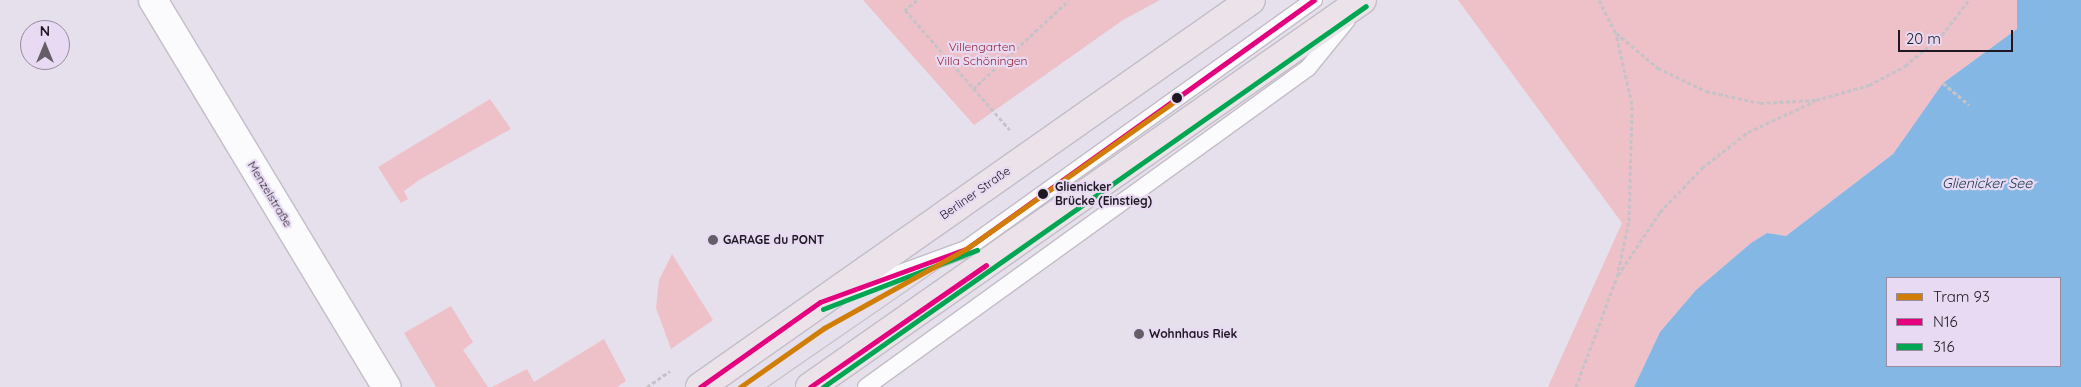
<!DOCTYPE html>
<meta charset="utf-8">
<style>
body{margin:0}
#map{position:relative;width:2081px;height:387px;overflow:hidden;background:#e6e0ec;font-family:Quicksand,sans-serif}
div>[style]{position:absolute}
.green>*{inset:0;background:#eec0c8}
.water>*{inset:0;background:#85b7e5}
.path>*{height:3px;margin-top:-1.5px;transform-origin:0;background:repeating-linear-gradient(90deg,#c6c3c8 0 4px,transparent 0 6.5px)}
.roads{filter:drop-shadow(1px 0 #c3bdc8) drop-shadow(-1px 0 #c3bdc8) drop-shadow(0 1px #c3bdc8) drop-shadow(0 -1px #c3bdc8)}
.service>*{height:16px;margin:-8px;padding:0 8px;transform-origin:8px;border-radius:8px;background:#fbfafc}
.minor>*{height:28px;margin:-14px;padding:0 14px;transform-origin:14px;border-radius:14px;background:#fbfafc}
.primary>*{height:28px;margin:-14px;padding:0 14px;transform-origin:14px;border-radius:14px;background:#ebe3e9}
.tram>*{height:1px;margin:-0.5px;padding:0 0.5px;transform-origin:0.5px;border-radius:0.5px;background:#c2c1c3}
.bus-1>*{height:5px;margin:-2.5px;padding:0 2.5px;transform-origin:2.5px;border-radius:2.5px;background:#e5007d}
.bus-2>*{height:5px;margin:-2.5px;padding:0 2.5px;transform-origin:2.5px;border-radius:2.5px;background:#00a651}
.tram-1>*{height:5px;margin:-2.5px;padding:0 2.5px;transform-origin:2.5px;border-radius:2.5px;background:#d17e07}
.dots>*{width:14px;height:14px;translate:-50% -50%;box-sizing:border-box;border:2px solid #e7daf2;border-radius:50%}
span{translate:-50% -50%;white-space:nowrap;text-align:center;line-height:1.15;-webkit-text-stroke:4.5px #e7daf2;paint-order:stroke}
.park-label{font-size:12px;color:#95263b}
.stop-label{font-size:12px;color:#1d1821;font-weight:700}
.left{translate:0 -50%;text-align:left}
.street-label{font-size:12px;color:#1d1821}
.poi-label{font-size:12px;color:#1d1821;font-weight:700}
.water-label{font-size:14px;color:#183751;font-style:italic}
.legend{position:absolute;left:1886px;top:277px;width:175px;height:90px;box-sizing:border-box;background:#e7daf2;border:1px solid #968c9e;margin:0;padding:6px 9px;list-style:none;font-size:15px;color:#1d1821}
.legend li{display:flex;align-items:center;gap:10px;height:25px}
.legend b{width:25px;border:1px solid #968c9e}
.north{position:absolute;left:20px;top:20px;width:50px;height:50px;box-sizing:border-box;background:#e7daf2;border:1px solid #968c9e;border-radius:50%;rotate:0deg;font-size:14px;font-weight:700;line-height:20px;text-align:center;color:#1d1821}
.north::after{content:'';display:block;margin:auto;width:18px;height:22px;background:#635e68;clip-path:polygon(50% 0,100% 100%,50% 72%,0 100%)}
.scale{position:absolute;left:1898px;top:30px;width:115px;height:22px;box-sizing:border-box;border:2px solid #1d1821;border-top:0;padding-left:6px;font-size:15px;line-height:18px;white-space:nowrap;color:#1d1821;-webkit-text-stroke:4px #e7daf2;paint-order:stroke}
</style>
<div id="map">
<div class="green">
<div style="clip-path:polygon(863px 0,1160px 0,1123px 20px,974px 125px)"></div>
<div style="clip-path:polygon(1458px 0,2017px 0,2017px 29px,1943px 83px,1893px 154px,1786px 236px,1767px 233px,1751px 243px,1696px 290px,1660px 332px,1634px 387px,1548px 387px,1622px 223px)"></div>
<div style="clip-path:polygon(490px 99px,511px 129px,419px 180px,404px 191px,408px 199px,401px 203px,378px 167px)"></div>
<div style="clip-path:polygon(672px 254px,713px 320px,671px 349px,656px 308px,659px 280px)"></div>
<div style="clip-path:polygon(451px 306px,473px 342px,463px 350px,488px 387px,436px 387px,404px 333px)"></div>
<div style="clip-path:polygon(604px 339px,626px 381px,617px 387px,492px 387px,527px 369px,534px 382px)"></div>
</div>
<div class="water">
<div style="clip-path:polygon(evenodd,2017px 0,2081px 0,2081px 387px,1634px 387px,1660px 332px,1696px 290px,1751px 243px,1767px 233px,1786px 236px,1893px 154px,1943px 83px,2017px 29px,2017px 0,1887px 278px,2060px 278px,2060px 366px,1887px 366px,1887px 278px)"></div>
</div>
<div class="path">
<div style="left:917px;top:0;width:16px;rotate:140deg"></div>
<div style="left:905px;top:10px;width:159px;rotate:48.8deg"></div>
<div style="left:1599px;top:0;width:37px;rotate:63deg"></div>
<div style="left:1616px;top:33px;width:55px;rotate:39.8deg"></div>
<div style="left:1658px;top:68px;width:53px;rotate:25.6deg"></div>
<div style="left:1706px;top:91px;width:55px;rotate:12.5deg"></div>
<div style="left:1760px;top:103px;width:56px;rotate:-3.1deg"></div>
<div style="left:1816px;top:100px;width:55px;rotate:-15.8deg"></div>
<div style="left:1869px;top:85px;width:41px;rotate:-27.8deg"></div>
<div style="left:1905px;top:66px;width:48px;rotate:-40deg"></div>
<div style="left:1942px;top:35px;width:44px;rotate:-52.4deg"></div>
<div style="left:1943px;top:83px;width:34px;rotate:40deg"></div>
<div style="left:973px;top:89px;width:131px;rotate:-42.8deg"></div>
<div style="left:1618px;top:275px;width:76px;rotate:-56.3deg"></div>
<div style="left:1660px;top:212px;width:61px;rotate:-46.3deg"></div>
<div style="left:1702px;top:168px;width:58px;rotate:-38deg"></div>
<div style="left:1748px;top:132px;width:72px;rotate:-24.8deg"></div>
<div style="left:647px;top:387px;width:28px;rotate:-35deg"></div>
<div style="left:1576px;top:387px;width:117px;rotate:-69.6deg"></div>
<div style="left:1617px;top:277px;width:57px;rotate:-77.9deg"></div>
<div style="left:1629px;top:221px;width:117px;rotate:-88.5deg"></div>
<div style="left:1632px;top:104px;width:72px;rotate:-102.9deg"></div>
</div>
<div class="roads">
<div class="service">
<div style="left:851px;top:291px;width:122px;rotate:-20.1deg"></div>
<div style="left:966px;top:249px;width:428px;rotate:-35.6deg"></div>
<div style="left:866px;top:387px;width:545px;rotate:-35.82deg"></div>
<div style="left:1308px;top:68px;width:62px;rotate:-50.9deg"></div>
</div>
<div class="minor">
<div style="left:153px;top:0;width:452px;rotate:58.9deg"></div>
</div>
<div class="primary">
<div style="left:700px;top:387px;width:673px;rotate:-35.08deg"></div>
<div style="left:810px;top:387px;width:674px;rotate:-35.03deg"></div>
</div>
</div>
<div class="tram">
<div style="left:766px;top:387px;width:243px;rotate:-34.6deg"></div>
</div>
<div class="bus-1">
<div style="left:700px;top:387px;width:147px;rotate:-35.3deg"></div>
<div style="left:820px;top:302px;width:155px;rotate:-20deg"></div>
<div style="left:966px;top:249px;width:428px;rotate:-35.6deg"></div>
<div style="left:810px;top:387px;width:214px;rotate:-34.7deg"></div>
</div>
<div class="bus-2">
<div style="left:823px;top:309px;width:165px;rotate:-21deg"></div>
<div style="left:823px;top:387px;width:663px;rotate:-35.06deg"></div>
</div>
<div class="tram-1">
<div style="left:740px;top:387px;width:103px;rotate:-35.1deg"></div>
<div style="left:824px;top:328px;width:162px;rotate:-29.1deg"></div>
<div style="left:966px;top:249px;width:261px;rotate:-35.3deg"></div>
</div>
<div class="dots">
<div style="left:1177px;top:98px;background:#1d1821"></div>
<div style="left:1043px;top:194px;background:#1d1821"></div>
<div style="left:713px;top:240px;background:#635e68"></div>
<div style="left:1139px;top:334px;background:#635e68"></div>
</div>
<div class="park-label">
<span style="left:982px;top:54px">Villengarten<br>Villa Schöningen</span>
</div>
<div class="stop-label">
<span class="left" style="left:1055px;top:194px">Glienicker<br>Brücke (Einstieg)</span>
</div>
<div class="street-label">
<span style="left:975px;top:193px;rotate:-35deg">Berliner Straße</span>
<span style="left:270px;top:194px;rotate:59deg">Menzelstraße</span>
</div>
<div class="poi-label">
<span class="left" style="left:723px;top:240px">GARAGE du PONT</span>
<span class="left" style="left:1149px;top:334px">Wohnhaus Riek</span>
</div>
<div class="water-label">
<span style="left:1987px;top:183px">Glienicker See</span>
</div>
<ul class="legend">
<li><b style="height:6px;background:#d17e07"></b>Tram 93</li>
<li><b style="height:6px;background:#e5007d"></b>N16</li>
<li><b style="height:6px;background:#00a651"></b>316</li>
</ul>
<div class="north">N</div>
<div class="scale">20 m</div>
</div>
